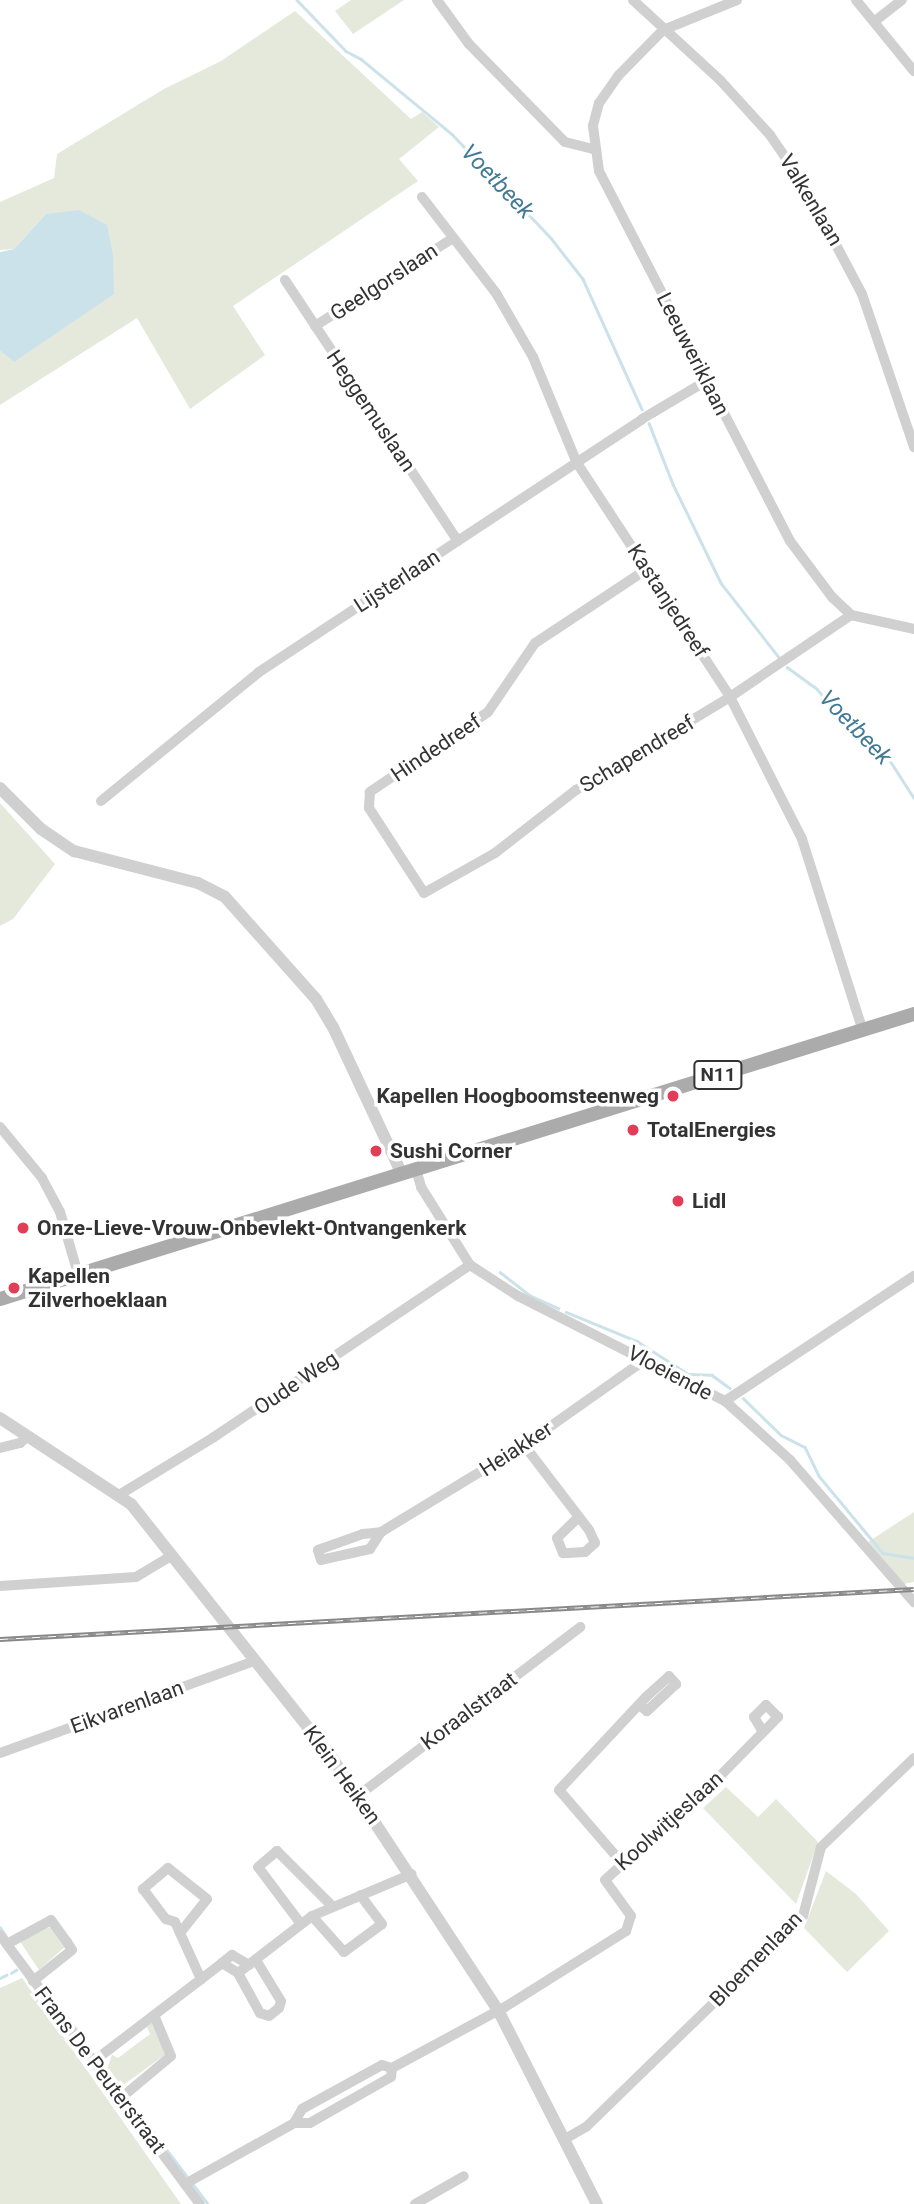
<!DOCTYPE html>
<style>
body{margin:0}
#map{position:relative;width:914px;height:2204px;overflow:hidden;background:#fff;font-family:Roboto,sans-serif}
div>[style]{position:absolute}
.green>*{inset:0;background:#e4e9dc}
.water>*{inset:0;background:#cce2eb}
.stream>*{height:2.5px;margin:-1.25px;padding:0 1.25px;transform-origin:1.25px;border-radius:1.25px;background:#cce2eb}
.minor>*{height:10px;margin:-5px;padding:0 5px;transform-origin:5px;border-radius:5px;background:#d0d0d0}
.tertiary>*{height:12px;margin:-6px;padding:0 6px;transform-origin:6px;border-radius:6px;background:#d0d0d0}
.primary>*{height:14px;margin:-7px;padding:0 7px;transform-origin:7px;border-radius:7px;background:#ababab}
.rail>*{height:5px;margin-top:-2.5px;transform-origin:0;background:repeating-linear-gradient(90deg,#fff 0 8px,#888 0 16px);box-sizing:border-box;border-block:2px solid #888}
.dots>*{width:19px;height:19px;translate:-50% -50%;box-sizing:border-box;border:4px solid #fff;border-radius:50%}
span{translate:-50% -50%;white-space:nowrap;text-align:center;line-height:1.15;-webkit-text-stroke:7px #fff;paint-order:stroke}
.shield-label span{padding:2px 5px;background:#fff;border:2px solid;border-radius:5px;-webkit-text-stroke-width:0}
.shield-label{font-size:19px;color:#333;font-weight:700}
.street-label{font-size:21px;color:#333}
.poi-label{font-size:21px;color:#333;font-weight:700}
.right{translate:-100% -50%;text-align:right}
.left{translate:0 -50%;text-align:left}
.water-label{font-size:23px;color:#417a94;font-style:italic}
</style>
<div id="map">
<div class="green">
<div style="clip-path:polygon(351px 0,404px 0,353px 34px,335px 11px)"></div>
<div style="clip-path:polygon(295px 11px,411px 119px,422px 112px,439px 127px,399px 159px,418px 181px,233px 306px,265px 355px,190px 409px,137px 318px,0 405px,0 351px,14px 362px,46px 214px,14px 249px,0 250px,0 202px,54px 178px,57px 154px,164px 89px,221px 61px)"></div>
<div style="clip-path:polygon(0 803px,55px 864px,13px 919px,0 926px)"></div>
<div style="clip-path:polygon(914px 1512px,914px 1582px,904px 1584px,868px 1542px)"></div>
<div style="clip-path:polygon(726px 1787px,758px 1817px,776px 1799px,818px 1842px,796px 1904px,703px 1808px)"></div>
<div style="clip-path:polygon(826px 1871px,856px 1894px,889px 1931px,847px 1972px,804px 1928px)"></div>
<div style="clip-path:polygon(42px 1927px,53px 1928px,66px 1946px,33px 1975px,39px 1970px,19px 1940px)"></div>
<div style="clip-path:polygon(22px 1978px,181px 2204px,0 2204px,0 1988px)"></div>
<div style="clip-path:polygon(152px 2023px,166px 2054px,119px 2088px,106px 2071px,112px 2055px,118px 2058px,150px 2034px,147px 2027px)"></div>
</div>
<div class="water">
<div style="clip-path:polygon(79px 210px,107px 225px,113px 255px,114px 294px,14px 362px,0 351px,0 252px,14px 249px,46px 214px)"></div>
</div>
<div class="stream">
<div style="left:297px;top:0;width:71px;rotate:46.1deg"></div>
<div style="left:346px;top:51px;width:17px;rotate:28deg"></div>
<div style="left:361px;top:59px;width:118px;rotate:39.5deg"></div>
<div style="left:452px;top:134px;width:144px;rotate:46.4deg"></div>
<div style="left:551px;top:238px;width:52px;rotate:52deg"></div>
<div style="left:583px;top:279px;width:143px;rotate:65.6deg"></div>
<div style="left:649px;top:423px;width:66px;rotate:68.5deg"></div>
<div style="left:673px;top:484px;width:110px;rotate:64.1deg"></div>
<div style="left:721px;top:583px;width:93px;rotate:52deg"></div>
<div style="left:787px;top:667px;width:37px;rotate:36deg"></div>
<div style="left:817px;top:689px;width:69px;rotate:48deg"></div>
<div style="left:863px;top:740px;width:32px;rotate:36deg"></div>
<div style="left:889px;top:759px;width:46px;rotate:57.3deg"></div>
<div style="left:500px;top:1272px;width:39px;rotate:38deg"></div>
<div style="left:531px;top:1296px;width:30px;rotate:24deg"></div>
<div style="left:566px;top:1312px;width:77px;rotate:22.2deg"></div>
<div style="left:637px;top:1341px;width:61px;rotate:32.9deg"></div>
<div style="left:688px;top:1374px;width:24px;rotate:2deg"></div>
<div style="left:712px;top:1375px;width:22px;rotate:36deg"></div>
<div style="left:743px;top:1398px;width:53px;rotate:44.2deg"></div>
<div style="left:781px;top:1435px;width:27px;rotate:27deg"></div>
<div style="left:805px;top:1447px;width:32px;rotate:64deg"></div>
<div style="left:819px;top:1476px;width:100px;rotate:50.3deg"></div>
<div style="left:883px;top:1553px;width:31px;rotate:9deg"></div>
<div style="left:0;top:1927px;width:11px;rotate:56deg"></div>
<div style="left:11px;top:1973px;width:6px;rotate:-31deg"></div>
<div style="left:0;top:1978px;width:7px;rotate:-27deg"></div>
<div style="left:55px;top:2001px;width:51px;rotate:52.9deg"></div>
<div style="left:135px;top:2108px;width:89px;rotate:52.7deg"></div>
<div style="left:193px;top:2184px;width:25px;rotate:53deg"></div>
</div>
<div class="minor">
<div style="left:437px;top:0;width:54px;rotate:54deg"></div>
<div style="left:469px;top:44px;width:137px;rotate:45.6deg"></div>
<div style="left:565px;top:142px;width:29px;rotate:14deg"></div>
<div style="left:633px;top:0;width:118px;rotate:42.6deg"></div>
<div style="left:720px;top:80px;width:74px;rotate:47.7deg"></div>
<div style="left:770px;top:135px;width:62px;rotate:55.5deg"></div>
<div style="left:805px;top:186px;width:122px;rotate:62.2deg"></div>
<div style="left:862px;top:294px;width:162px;rotate:71.2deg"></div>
<div style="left:737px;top:0;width:80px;rotate:157.9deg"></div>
<div style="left:663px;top:30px;width:64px;rotate:134.4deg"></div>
<div style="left:618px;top:76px;width:33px;rotate:125deg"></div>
<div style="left:599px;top:103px;width:24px;rotate:105deg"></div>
<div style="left:593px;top:126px;width:45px;rotate:82.4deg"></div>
<div style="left:599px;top:171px;width:416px;rotate:62.7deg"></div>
<div style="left:790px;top:541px;width:70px;rotate:53.1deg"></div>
<div style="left:832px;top:597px;width:26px;rotate:43deg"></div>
<div style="left:851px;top:615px;width:65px;rotate:12.5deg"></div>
<div style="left:856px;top:0;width:92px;rotate:50.8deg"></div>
<div style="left:875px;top:21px;width:34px;rotate:-38deg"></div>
<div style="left:422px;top:197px;width:121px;rotate:52.4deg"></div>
<div style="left:496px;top:293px;width:74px;rotate:60deg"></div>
<div style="left:533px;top:357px;width:115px;rotate:67.5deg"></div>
<div style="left:577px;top:463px;width:280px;rotate:56.8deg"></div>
<div style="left:730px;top:697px;width:159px;rotate:63.1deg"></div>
<div style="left:802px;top:839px;width:201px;rotate:72.4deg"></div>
<div style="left:285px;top:280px;width:313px;rotate:56.5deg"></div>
<div style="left:315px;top:326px;width:164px;rotate:-32.5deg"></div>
<div style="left:647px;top:569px;width:134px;rotate:146.5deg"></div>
<div style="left:535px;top:643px;width:83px;rotate:124.3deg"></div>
<div style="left:488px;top:712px;width:143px;rotate:145.9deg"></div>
<div style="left:370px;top:792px;width:16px;rotate:94deg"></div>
<div style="left:369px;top:808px;width:101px;rotate:57.1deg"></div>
<div style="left:424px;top:893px;width:81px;rotate:-29.4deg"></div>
<div style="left:495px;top:853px;width:103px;rotate:-37.9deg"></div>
<div style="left:576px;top:790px;width:180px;rotate:-31.1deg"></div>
<div style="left:730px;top:697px;width:146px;rotate:-34.1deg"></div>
<div style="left:101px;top:801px;width:204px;rotate:-39.2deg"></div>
<div style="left:259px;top:672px;width:459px;rotate:-33.4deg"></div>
<div style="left:642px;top:419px;width:74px;rotate:-30.7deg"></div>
<div style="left:0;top:1127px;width:66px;rotate:50.5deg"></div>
<div style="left:42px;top:1178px;width:38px;rotate:62deg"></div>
<div style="left:60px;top:1212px;width:65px;rotate:73.8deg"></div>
<div style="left:416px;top:1169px;width:19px;rotate:74deg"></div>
<div style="left:421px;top:1187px;width:92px;rotate:57.9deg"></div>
<div style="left:470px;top:1265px;width:57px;rotate:32.9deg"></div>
<div style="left:518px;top:1296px;width:232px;rotate:26.9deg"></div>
<div style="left:725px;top:1401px;width:88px;rotate:42.2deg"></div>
<div style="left:790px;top:1460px;width:189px;rotate:48.9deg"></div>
<div style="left:725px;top:1401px;width:227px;rotate:-33.5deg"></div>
<div style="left:524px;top:1445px;width:107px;rotate:52.6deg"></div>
<div style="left:589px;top:1530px;width:14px;rotate:65deg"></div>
<div style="left:595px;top:1543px;width:13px;rotate:138deg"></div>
<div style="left:585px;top:1552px;width:22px;rotate:177deg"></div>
<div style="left:563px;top:1553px;width:16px;rotate:-112deg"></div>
<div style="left:557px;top:1538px;width:30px;rotate:-44deg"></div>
<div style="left:0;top:1448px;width:21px;rotate:-14deg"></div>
<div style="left:20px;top:1443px;width:11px;rotate:-41deg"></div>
<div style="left:119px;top:1495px;width:111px;rotate:-31.4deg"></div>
<div style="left:214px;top:1437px;width:308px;rotate:-33.9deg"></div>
<div style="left:381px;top:1532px;width:20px;rotate:123deg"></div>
<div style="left:370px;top:1549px;width:50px;rotate:167.3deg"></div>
<div style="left:321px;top:1560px;width:10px;rotate:-107deg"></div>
<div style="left:318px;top:1550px;width:48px;rotate:-19.6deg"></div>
<div style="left:363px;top:1534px;width:18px;rotate:-6deg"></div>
<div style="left:381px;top:1532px;width:167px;rotate:-31.3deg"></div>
<div style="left:524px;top:1445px;width:149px;rotate:-35.2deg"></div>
<div style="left:0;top:1586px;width:136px;rotate:-3.8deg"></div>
<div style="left:136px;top:1577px;width:39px;rotate:-31deg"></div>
<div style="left:0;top:1753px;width:270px;rotate:-19.9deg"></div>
<div style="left:359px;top:1795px;width:278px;rotate:-37.2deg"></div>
<div style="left:622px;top:1863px;width:96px;rotate:-130.8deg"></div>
<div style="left:559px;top:1790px;width:127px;rotate:-46.9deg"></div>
<div style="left:646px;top:1697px;width:31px;rotate:-42deg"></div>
<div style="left:669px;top:1676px;width:11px;rotate:49deg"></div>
<div style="left:676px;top:1684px;width:40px;rotate:137deg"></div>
<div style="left:647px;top:1711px;width:10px;rotate:-143deg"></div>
<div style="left:312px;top:1916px;width:48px;rotate:48.4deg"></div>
<div style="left:344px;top:1952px;width:47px;rotate:-36.4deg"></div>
<div style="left:382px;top:1924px;width:36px;rotate:-127deg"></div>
<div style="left:301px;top:1924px;width:71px;rotate:-127deg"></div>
<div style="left:258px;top:1867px;width:25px;rotate:-40deg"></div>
<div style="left:277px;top:1851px;width:78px;rotate:45deg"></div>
<div style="left:180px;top:1933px;width:43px;rotate:-51.5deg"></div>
<div style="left:207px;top:1899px;width:50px;rotate:-141.5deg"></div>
<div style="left:168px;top:1868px;width:33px;rotate:140deg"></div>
<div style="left:143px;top:1889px;width:38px;rotate:53deg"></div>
<div style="left:166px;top:1919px;width:9px;rotate:18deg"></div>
<div style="left:175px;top:1922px;width:63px;rotate:65.5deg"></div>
<div style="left:0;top:1935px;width:335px;rotate:53.4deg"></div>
<div style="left:7px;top:1944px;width:50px;rotate:-28.6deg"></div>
<div style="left:51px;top:1920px;width:27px;rotate:54deg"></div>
<div style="left:67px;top:1942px;width:9px;rotate:58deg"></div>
<div style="left:72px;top:1950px;width:50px;rotate:141.5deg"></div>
<div style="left:222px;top:1963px;width:13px;rotate:-39deg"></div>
<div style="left:232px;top:1955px;width:20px;rotate:30deg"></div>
<div style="left:238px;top:1973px;width:46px;rotate:61.2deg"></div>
<div style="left:260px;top:2013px;width:9px;rotate:18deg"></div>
<div style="left:269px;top:2016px;width:13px;rotate:-39deg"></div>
<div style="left:279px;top:2008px;width:7px;rotate:-74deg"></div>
<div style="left:281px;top:2001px;width:48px;rotate:-121.4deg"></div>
<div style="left:94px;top:2061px;width:161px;rotate:-37.4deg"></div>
<div style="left:222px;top:1963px;width:19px;rotate:32deg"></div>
<div style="left:238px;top:1973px;width:93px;rotate:-37.6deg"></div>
<div style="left:312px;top:1916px;width:108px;rotate:-22.8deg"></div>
<div style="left:392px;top:2068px;width:128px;rotate:-28.4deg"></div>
<div style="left:505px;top:2007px;width:143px;rotate:-32.1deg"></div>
<div style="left:626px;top:1931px;width:16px;rotate:-72deg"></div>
<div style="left:631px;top:1916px;width:44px;rotate:-125.8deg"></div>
<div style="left:605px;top:1880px;width:155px;rotate:-42.1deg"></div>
<div style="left:720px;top:1776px;width:83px;rotate:-45.5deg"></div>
<div style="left:778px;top:1717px;width:17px;rotate:-135deg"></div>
<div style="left:766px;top:1705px;width:17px;rotate:135deg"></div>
<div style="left:754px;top:1717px;width:17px;rotate:59deg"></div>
<div style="left:121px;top:2098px;width:65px;rotate:-40deg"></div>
<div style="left:171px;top:2056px;width:44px;rotate:-112.5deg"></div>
<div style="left:565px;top:2139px;width:24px;rotate:-30deg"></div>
<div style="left:586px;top:2127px;width:303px;rotate:-44.2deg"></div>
<div style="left:803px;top:1916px;width:71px;rotate:-75.4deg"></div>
<div style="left:821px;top:1847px;width:129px;rotate:-43.7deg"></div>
<div style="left:185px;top:2184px;width:125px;rotate:-29.2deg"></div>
<div style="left:294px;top:2123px;width:16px;rotate:-60deg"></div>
<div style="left:302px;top:2109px;width:91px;rotate:-28.8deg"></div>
<div style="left:382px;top:2065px;width:10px;rotate:17deg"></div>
<div style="left:392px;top:2068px;width:9px;rotate:96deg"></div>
<div style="left:391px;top:2077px;width:93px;rotate:150.4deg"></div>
<div style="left:310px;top:2123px;width:16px;rotate:180deg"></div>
<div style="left:415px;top:2204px;width:56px;rotate:-29.7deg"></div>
</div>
<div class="tertiary">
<div style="left:0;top:788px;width:58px;rotate:45deg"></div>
<div style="left:41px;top:829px;width:40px;rotate:34deg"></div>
<div style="left:74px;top:851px;width:128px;rotate:14.5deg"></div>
<div style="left:198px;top:883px;width:30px;rotate:27deg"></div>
<div style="left:225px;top:897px;width:137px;rotate:48.3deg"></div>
<div style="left:316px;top:999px;width:33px;rotate:59deg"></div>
<div style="left:333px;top:1027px;width:162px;rotate:64.9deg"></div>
<div style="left:0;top:1418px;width:157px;rotate:33.3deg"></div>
<div style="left:131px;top:1504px;width:325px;rotate:51.6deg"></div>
<div style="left:333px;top:1759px;width:300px;rotate:56.7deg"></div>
<div style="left:498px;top:2010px;width:218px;rotate:63deg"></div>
</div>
<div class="primary">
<div style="left:0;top:1299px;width:957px;rotate:-17.32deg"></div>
</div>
<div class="rail">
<div style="left:0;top:1639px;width:915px;rotate:-3.13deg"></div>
</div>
<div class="dots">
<div style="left:673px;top:1096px;background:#e23d56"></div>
<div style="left:633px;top:1130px;background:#e23d56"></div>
<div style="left:376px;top:1151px;background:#e23d56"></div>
<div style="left:678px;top:1201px;background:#e23d56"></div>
<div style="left:23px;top:1228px;background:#e23d56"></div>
<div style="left:14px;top:1288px;background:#e23d56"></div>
</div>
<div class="shield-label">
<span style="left:718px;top:1075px">N11</span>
</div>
<div class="street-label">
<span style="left:811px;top:200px;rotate:59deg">Valkenlaan</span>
<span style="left:384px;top:282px;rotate:-33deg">Geelgorslaan</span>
<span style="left:693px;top:354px;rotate:63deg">Leeuweriklaan</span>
<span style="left:371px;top:411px;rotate:56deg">Heggemuslaan</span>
<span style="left:397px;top:581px;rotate:-33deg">Lijsterlaan</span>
<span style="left:668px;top:601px;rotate:57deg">Kastanjedreef</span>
<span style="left:436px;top:748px;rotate:-34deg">Hindedreef</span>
<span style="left:637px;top:754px;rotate:-31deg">Schapendreef</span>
<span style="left:670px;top:1373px;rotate:28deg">Vloeiende</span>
<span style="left:296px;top:1383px;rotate:-34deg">Oude Weg</span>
<span style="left:516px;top:1449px;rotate:-33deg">Heiakker</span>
<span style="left:127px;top:1707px;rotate:-20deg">Eikvarenlaan</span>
<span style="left:469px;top:1711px;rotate:-37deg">Koraalstraat</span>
<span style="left:342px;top:1775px;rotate:54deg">Klein Heiken</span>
<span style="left:669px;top:1821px;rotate:-42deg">Koolwitjeslaan</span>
<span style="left:756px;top:1959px;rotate:-46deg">Bloemenlaan</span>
<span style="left:100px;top:2070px;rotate:53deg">Frans De Peuterstraat</span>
</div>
<div class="poi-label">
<span class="right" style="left:659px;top:1096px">Kapellen Hoogboomsteenweg</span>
<span class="left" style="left:647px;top:1130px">TotalEnergies</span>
<span class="left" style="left:390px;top:1151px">Sushi Corner</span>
<span class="left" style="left:692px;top:1201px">Lidl</span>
<span class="left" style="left:37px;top:1228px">Onze-Lieve-Vrouw-Onbevlekt-Ontvangenkerk</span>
<span class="left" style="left:28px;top:1288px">Kapellen<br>Zilverhoeklaan</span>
</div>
<div class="water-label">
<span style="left:497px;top:182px;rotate:46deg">Voetbeek</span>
<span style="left:855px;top:728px;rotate:46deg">Voetbeek</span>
</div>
</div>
